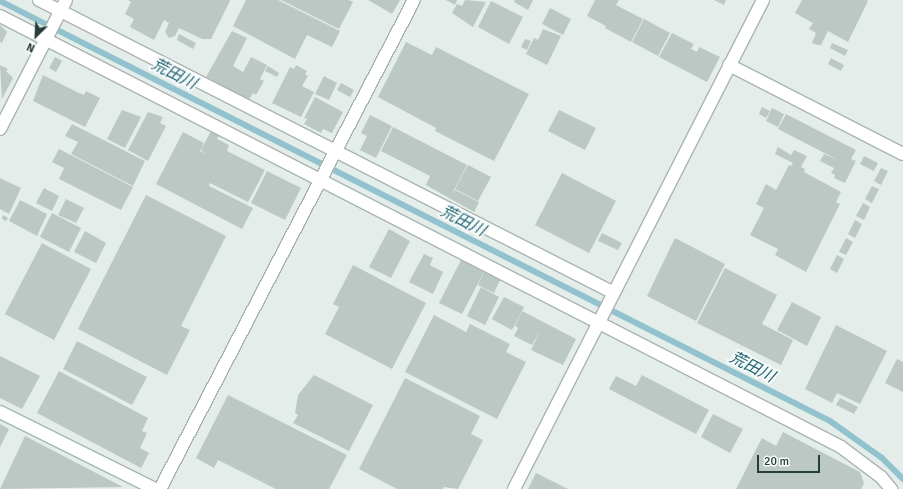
<!DOCTYPE html>
<meta charset="utf-8">
<style>
body{margin:0}
#map{position:relative;width:903px;height:489px;overflow:hidden;background:#e5edea;font-family:Signika,"Noto Sans JP",sans-serif}
div>[style]{position:absolute}
.stream>*{height:6px;margin:-3px;padding:0 3px;transform-origin:3px;border-radius:3px;background:#91c2ce}
.building>*{inset:0;background:#bbc8c3}
.roads{filter:drop-shadow(1px 0 #a8b5b1) drop-shadow(-1px 0 #a8b5b1) drop-shadow(0 1px #a8b5b1) drop-shadow(0 -1px #a8b5b1)}
.minor>*{height:12px;margin:-6px;padding:0 6px;transform-origin:6px;border-radius:6px;background:#fff}
span{translate:-50% -50%;white-space:nowrap;text-align:center;line-height:1.15;-webkit-text-stroke:4px #f6faf8;paint-order:stroke}
.water-label{font-size:16px;color:#226577;font-style:italic}
.north{position:absolute;left:16px;top:16px;width:40px;height:40px;-webkit-text-stroke:3px #f6faf8;paint-order:stroke;rotate:204deg;font-size:11px;font-weight:700;line-height:16px;text-align:center;color:#253e39}
.north::after{content:'';display:block;margin:auto;width:14px;height:18px;background:#253e39;clip-path:polygon(50% 0,100% 100%,50% 72%,0 100%)}
.scale{position:absolute;left:757px;top:455px;width:63px;height:18px;box-sizing:border-box;border:2px solid #253e39;border-top:0;padding-left:5px;font-size:12px;line-height:14px;white-space:nowrap;color:#253e39;-webkit-text-stroke:3px #f6faf8;paint-order:stroke}
</style>
<div id="map">
<div class="stream">
<div style="left:0;top:1px;width:930px;rotate:26.84deg"></div>
<div style="left:830px;top:421px;width:64px;rotate:35.4deg"></div>
<div style="left:882px;top:458px;width:30px;rotate:45deg"></div>
</div>
<div class="building">
<div style="clip-path:polygon(128px 0,229px 0,230px 1px,211px 39px,202px 39px,179px 28px,175px 36px,169px 38px,165px 32px,169px 23px,164px 20px,154px 40px,130px 27px,134px 19px,125px 14px,131px 2px)"></div>
<div style="clip-path:polygon(246px 0,278px 0,340px 31px,332px 47px,307px 35px,295px 59px,233px 26px)"></div>
<div style="clip-path:polygon(281px 0,349px 0,353px 2px,339px 29px)"></div>
<div style="clip-path:polygon(368px 0,400px 0,392px 14px)"></div>
<div style="clip-path:polygon(446px 0,457px 0,455px 5px)"></div>
<div style="clip-path:polygon(465px 0,486px 2px,473px 27px,452px 13px,457px 4px,462px 6px)"></div>
<div style="clip-path:polygon(515px 0,533px 0,528px 10px,514px 2px)"></div>
<div style="clip-path:polygon(595px 0,619px 0,616px 5px,643px 19px,631px 42px,605px 28px,615px 8px,606px 26px,587px 16px)"></div>
<div style="clip-path:polygon(714px 0,726px 0,724px 5px)"></div>
<div style="clip-path:polygon(802px 0,866px 0,868px 1px,848px 42px,828px 31px,821px 45px,818px 45px,812px 43px,816px 33px,809px 29px,813px 23px,795px 13px)"></div>
<div style="clip-path:polygon(491px 1px,523px 17px,509px 44px,478px 27px)"></div>
<div style="clip-path:polygon(550px 8px,571px 19px,563px 35px,542px 24px)"></div>
<div style="clip-path:polygon(644px 19px,670px 33px,658px 56px,632px 42px)"></div>
<div style="clip-path:polygon(0 25px,7px 32px,2px 43px,0 42px)"></div>
<div style="clip-path:polygon(543px 29px,561px 36px,547px 65px,526px 54px,534px 38px,538px 40px)"></div>
<div style="clip-path:polygon(232px 31px,247px 38px,233px 66px,243px 72px,251px 57px,267px 65px,260px 79px,264px 81px,256px 95px,253px 93px,249px 100px,206px 77px)"></div>
<div style="clip-path:polygon(672px 33px,694px 44px,691px 49px,697px 52px,699px 47px,720px 57px,707px 82px,659px 57px)"></div>
<div style="clip-path:polygon(179px 34px,196px 43px,193px 49px,177px 40px)"></div>
<div style="clip-path:polygon(525px 39px,531px 41px,527px 50px,521px 47px)"></div>
<div style="clip-path:polygon(406px 42px,432px 55px,436px 47px,529px 94px,494px 161px,435px 131px,436px 128px,378px 97px)"></div>
<div style="clip-path:polygon(832px 43px,848px 50px,845px 56px,830px 48px)"></div>
<div style="clip-path:polygon(55px 57px,62px 61px,56px 72px,49px 68px)"></div>
<div style="clip-path:polygon(831px 58px,844px 65px,841px 71px,828px 64px)"></div>
<div style="clip-path:polygon(0 65px,8px 69px,6px 71px,13px 78px,2px 99px)"></div>
<div style="clip-path:polygon(296px 65px,307px 71px,305px 74px,308px 76px,302px 86px,314px 92px,301px 117px,272px 103px,290px 67px,294px 69px)"></div>
<div style="clip-path:polygon(268px 66px,279px 73px,277px 77px,265px 71px)"></div>
<div style="clip-path:polygon(43px 75px,77px 92px,84px 95px,86px 91px,100px 98px,85px 127px,33px 101px)"></div>
<div style="clip-path:polygon(324px 76px,337px 83px,329px 100px,315px 94px)"></div>
<div style="clip-path:polygon(341px 83px,354px 90px,350px 97px,337px 90px)"></div>
<div style="clip-path:polygon(315px 97px,343px 112px,332px 133px,323px 129px,321px 133px,304px 124px,307px 119px,304px 118px)"></div>
<div style="clip-path:polygon(762px 107px,770px 111px,766px 118px,759px 114px)"></div>
<div style="clip-path:polygon(772px 108px,784px 114px,778px 127px,766px 121px)"></div>
<div style="clip-path:polygon(122px 110px,141px 117px,125px 148px,107px 139px)"></div>
<div style="clip-path:polygon(559px 110px,596px 128px,585px 150px,548px 131px)"></div>
<div style="clip-path:polygon(148px 112px,163px 117px,160px 123px,166px 126px,148px 161px,128px 150px)"></div>
<div style="clip-path:polygon(786px 114px,856px 150px,851px 159px,856px 161px,845px 183px,834px 178px,835px 175px,831px 173px,834px 168px,820px 161px,824px 154px,838px 160px,778px 129px)"></div>
<div style="clip-path:polygon(370px 115px,392px 126px,376px 158px,360px 150px,367px 136px,361px 133px)"></div>
<div style="clip-path:polygon(72px 124px,145px 161px,133px 186px,71px 154px,78px 142px,65px 136px)"></div>
<div style="clip-path:polygon(393px 127px,467px 165px,452px 194px,455px 190px,479px 202px,474px 212px,426px 185px,430px 176px,381px 151px)"></div>
<div style="clip-path:polygon(211px 131px,219px 136px,217px 139px,229px 145px,227px 151px,265px 170px,248px 202px,210px 183px,209px 186px,253px 208px,242px 229px,156px 184px,183px 132px,204px 143px,200px 151px,205px 154px,201px 150px)"></div>
<div style="clip-path:polygon(778px 147px,791px 155px,794px 150px,807px 156px,801px 167px,805px 169px,804px 172px,841px 192px,836px 202px,840px 204px,806px 272px,775px 255px,778px 249px,750px 235px,764px 208px,756px 204px,766px 184px,776px 190px,789px 165px,791px 166px,793px 163px,775px 154px)"></div>
<div style="clip-path:polygon(59px 149px,133px 187px,121px 210px,59px 179px,64px 168px,52px 162px)"></div>
<div style="clip-path:polygon(864px 156px,878px 163px,874px 171px,860px 164px)"></div>
<div style="clip-path:polygon(468px 165px,491px 177px,478px 201px,455px 189px)"></div>
<div style="clip-path:polygon(881px 168px,888px 171px,881px 185px,874px 181px)"></div>
<div style="clip-path:polygon(267px 171px,301px 188px,285px 220px,251px 203px)"></div>
<div style="clip-path:polygon(562px 173px,616px 201px,589px 253px,535px 225px)"></div>
<div style="clip-path:polygon(0 178px,21px 188px,9px 214px,0 209px)"></div>
<div style="clip-path:polygon(872px 186px,879px 189px,872px 203px,865px 199px)"></div>
<div style="clip-path:polygon(44px 188px,59px 196px,52px 211px,36px 203px)"></div>
<div style="clip-path:polygon(146px 195px,226px 236px,181px 326px,190px 330px,167px 375px,78px 329px)"></div>
<div style="clip-path:polygon(66px 199px,84px 208px,76px 223px,58px 215px)"></div>
<div style="clip-path:polygon(20px 200px,47px 214px,37px 236px,9px 221px)"></div>
<div style="clip-path:polygon(863px 203px,870px 207px,864px 220px,856px 216px)"></div>
<div style="clip-path:polygon(52px 213px,81px 228px,69px 252px,40px 237px)"></div>
<div style="clip-path:polygon(3px 215px,8px 218px,6px 221px,2px 219px)"></div>
<div style="clip-path:polygon(855px 220px,862px 224px,855px 238px,848px 234px)"></div>
<div style="clip-path:polygon(389px 229px,410px 241px,391px 278px,369px 267px)"></div>
<div style="clip-path:polygon(85px 231px,106px 243px,96px 263px,74px 252px)"></div>
<div style="clip-path:polygon(602px 233px,622px 243px,618px 250px,598px 241px)"></div>
<div style="clip-path:polygon(675px 238px,725px 264px,696px 321px,647px 296px)"></div>
<div style="clip-path:polygon(846px 238px,853px 242px,846px 255px,839px 252px)"></div>
<div style="clip-path:polygon(42px 243px,91px 269px,54px 340px,5px 314px)"></div>
<div style="clip-path:polygon(424px 254px,433px 258px,430px 265px,443px 272px,433px 294px,409px 282px)"></div>
<div style="clip-path:polygon(837px 255px,844px 259px,837px 273px,830px 269px)"></div>
<div style="clip-path:polygon(461px 260px,484px 272px,462px 314px,439px 303px)"></div>
<div style="clip-path:polygon(353px 265px,426px 303px,392px 369px,325px 334px,339px 307px,333px 304px)"></div>
<div style="clip-path:polygon(725px 268px,777px 295px,762px 324px,793px 340px,781px 365px,697px 323px)"></div>
<div style="clip-path:polygon(484px 272px,500px 280px,494px 293px,478px 285px)"></div>
<div style="clip-path:polygon(481px 287px,499px 297px,485px 325px,467px 316px)"></div>
<div style="clip-path:polygon(504px 297px,524px 307px,512px 330px,492px 319px)"></div>
<div style="clip-path:polygon(792px 302px,821px 317px,807px 346px,777px 330px)"></div>
<div style="clip-path:polygon(522px 311px,576px 339px,563px 365px,531px 350px,540px 331px,532px 345px,514px 336px,518px 328px,515px 326px)"></div>
<div style="clip-path:polygon(434px 315px,466px 332px,470px 324px,510px 344px,506px 352px,526px 362px,497px 419px,405px 372px)"></div>
<div style="clip-path:polygon(836px 325px,887px 351px,860px 404px,837px 393px,832px 403px,805px 389px)"></div>
<div style="clip-path:polygon(77px 341px,147px 377px,132px 405px,63px 369px)"></div>
<div style="clip-path:polygon(0 356px,40px 376px,22px 409px,0 398px)"></div>
<div style="clip-path:polygon(897px 359px,903px 362px,903px 392px,885px 383px)"></div>
<div style="clip-path:polygon(59px 371px,148px 418px,142px 431px,147px 433px,140px 448px,149px 453px,141px 468px,37px 413px)"></div>
<div style="clip-path:polygon(314px 375px,373px 405px,349px 451px,293px 423px,298px 415px,295px 413px,298px 395px)"></div>
<div style="clip-path:polygon(642px 375px,709px 410px,696px 434px,609px 389px,616px 376px,636px 386px)"></div>
<div style="clip-path:polygon(405px 378px,480px 416px,471px 434px,483px 440px,458px 489px,444px 487px,443px 489px,397px 489px,359px 469px)"></div>
<div style="clip-path:polygon(228px 395px,347px 455px,329px 489px,276px 489px,218px 460px,214px 468px,196px 458px)"></div>
<div style="clip-path:polygon(840px 398px,858px 407px,854px 414px,836px 405px)"></div>
<div style="clip-path:polygon(713px 414px,743px 429px,730px 453px,701px 437px)"></div>
<div style="clip-path:polygon(0 424px,9px 429px,0 447px)"></div>
<div style="clip-path:polygon(783px 432px,860px 472px,864px 483px,861px 489px,736px 489px,762px 438px,776px 446px)"></div>
<div style="clip-path:polygon(25px 436px,123px 487px,0 489px)"></div>
<div style="clip-path:polygon(536px 473px,568px 489px,528px 489px)"></div>
</div>
<div class="roads">
<div class="minor">
<div style="left:39px;top:0;width:645px;rotate:27deg"></div>
<div style="left:0;top:16px;width:945px;rotate:27.13deg"></div>
<div style="left:841px;top:447px;width:50px;rotate:36.9deg"></div>
<div style="left:881px;top:477px;width:16px;rotate:50deg"></div>
<div style="left:729px;top:65px;width:195px;rotate:27.1deg"></div>
<div style="left:0;top:129px;width:145px;rotate:-62.9deg"></div>
<div style="left:0;top:412px;width:173px;rotate:26.4deg"></div>
<div style="left:160px;top:489px;width:551px;rotate:-62.55deg"></div>
<div style="left:514px;top:489px;width:549px;rotate:-63.01deg"></div>
</div>
</div>
<div class="water-label">
<span style="left:174px;top:74px;rotate:27deg">荒田川</span>
<span style="left:463px;top:221px;rotate:27deg">荒田川</span>
<span style="left:752px;top:367px;rotate:27deg">荒田川</span>
</div>
<div class="north">N</div>
<div class="scale">20 m</div>
</div>
